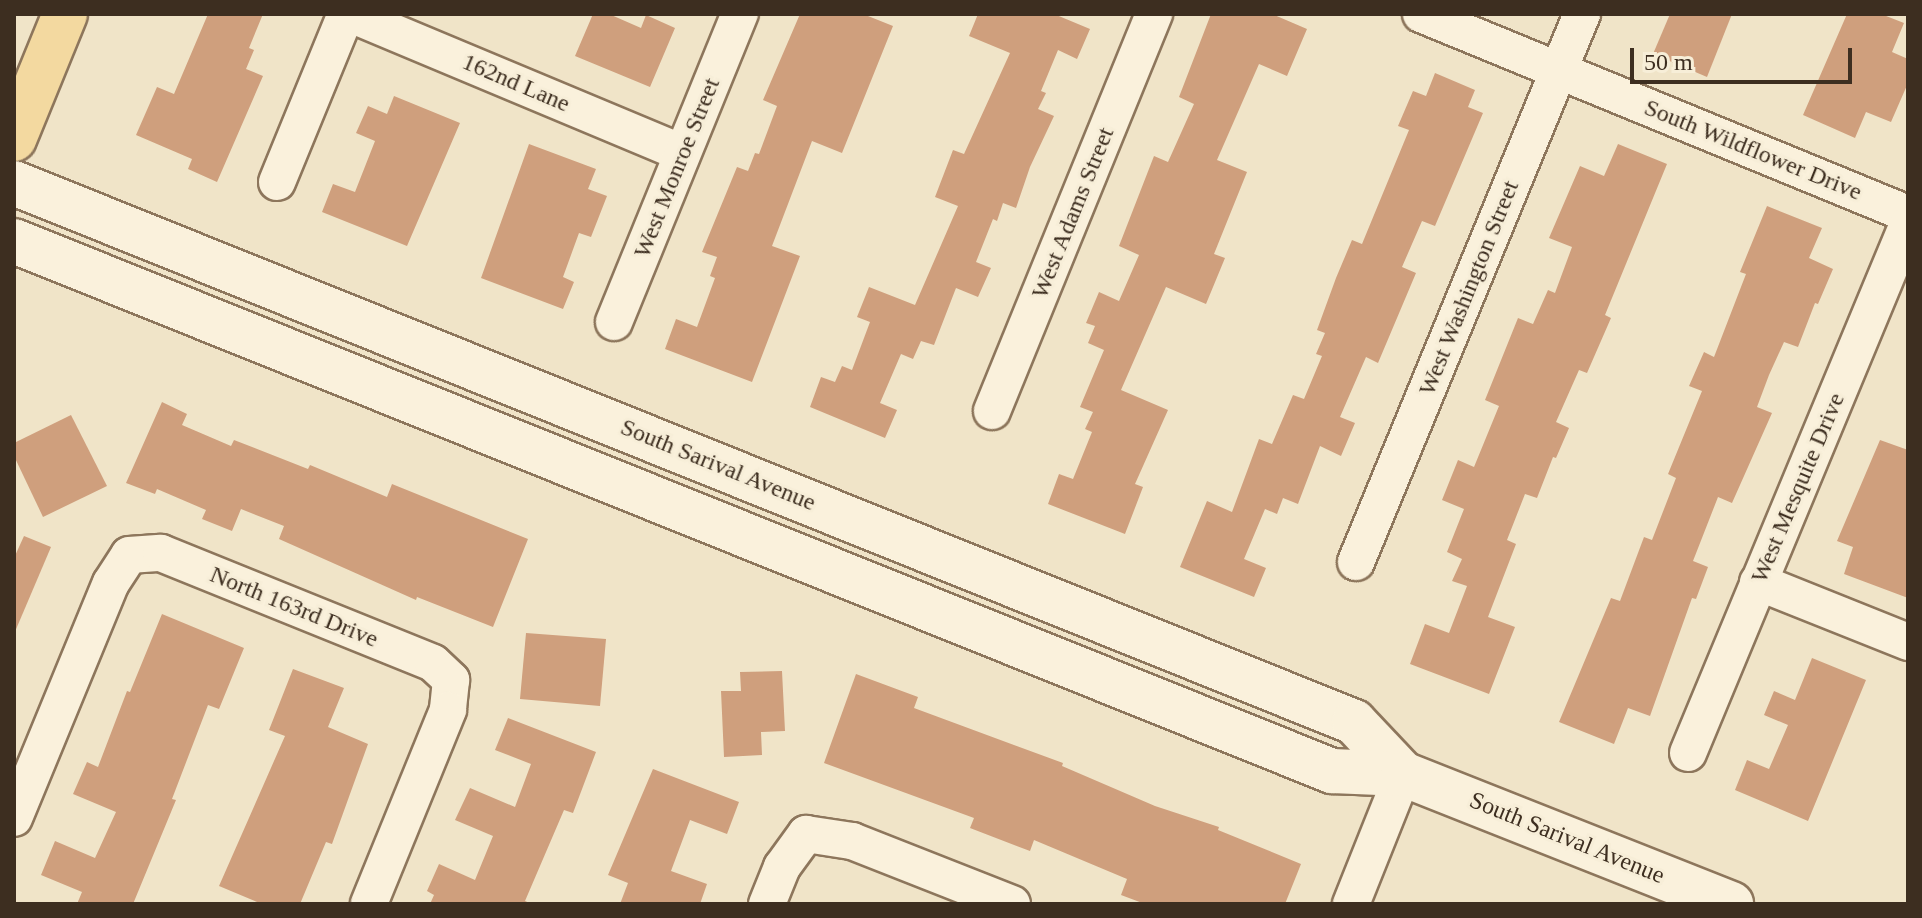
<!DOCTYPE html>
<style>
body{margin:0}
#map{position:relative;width:1922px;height:918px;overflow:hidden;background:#f0e4c8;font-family:"Times New Roman",serif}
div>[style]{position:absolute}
.building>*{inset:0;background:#cf9f7d}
.roads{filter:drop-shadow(2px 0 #8d765c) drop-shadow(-2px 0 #8d765c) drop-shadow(0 2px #8d765c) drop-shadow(0 -2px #8d765c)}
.minor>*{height:36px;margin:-18px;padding:0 18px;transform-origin:18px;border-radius:18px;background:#faf1dc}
.secondary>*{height:44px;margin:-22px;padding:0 22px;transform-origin:22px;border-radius:22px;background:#faf1dc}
.primary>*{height:44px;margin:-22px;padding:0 22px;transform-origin:22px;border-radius:22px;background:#f3d9a0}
span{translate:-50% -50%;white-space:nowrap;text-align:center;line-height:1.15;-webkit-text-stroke:6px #f7eed8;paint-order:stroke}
.street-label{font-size:24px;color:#3d2e20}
.frame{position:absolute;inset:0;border:16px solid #3d2e20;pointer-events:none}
.scale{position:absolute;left:1630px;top:48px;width:222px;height:36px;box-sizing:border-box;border:4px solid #3d2e20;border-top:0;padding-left:10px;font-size:24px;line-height:28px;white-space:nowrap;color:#3d2e20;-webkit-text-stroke:6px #f7eed8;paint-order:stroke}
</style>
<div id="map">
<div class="building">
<div style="clip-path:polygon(208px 14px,263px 14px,249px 48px,254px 50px,246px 69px,263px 76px,217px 182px,188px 169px,192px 159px,136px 135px,157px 87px,174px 94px)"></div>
<div style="clip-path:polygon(593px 14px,609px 14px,641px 28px,646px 15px,675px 28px,650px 87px,575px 56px)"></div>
<div style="clip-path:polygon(800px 14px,863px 14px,893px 26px,842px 153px,812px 141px,772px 246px,800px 256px,752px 382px,665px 349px,676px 319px,697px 327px,715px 278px,710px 276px,717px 257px,702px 252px,737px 167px,748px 171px,755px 153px,759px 154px,777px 106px,763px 100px)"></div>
<div style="clip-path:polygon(978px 14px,1054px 14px,1090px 29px,1077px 59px,1058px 50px,1041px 91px,1046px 93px,1038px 109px,1054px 116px,1030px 167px,1016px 208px,1003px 203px,997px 221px,993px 219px,976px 262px,991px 268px,978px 297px,956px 288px,934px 345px,921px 341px,913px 359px,901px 354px,880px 403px,897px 410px,885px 438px,810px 407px,821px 377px,835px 382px,842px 366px,852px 370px,870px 322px,857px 317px,869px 287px,915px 305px,958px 206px,935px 197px,953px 150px,964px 154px,1010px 53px,969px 36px)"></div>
<div style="clip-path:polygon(1211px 14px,1272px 14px,1307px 29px,1287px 76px,1259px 64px,1217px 160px,1247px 172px,1214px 254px,1225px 258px,1206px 304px,1166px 287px,1121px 390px,1168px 410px,1135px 484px,1143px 487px,1125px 534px,1048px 504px,1059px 474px,1073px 479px,1092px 432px,1085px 429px,1093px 412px,1080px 407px,1104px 350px,1088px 343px,1095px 326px,1086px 323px,1099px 292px,1119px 301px,1139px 255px,1119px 246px,1154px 156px,1168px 162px,1194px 104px,1179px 97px)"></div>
<div style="clip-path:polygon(1670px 14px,1732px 14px,1707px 77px,1653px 54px)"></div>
<div style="clip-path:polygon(1847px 14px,1881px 14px,1904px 23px,1892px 52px,1908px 59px,1908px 83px,1891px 122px,1866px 112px,1855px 138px,1803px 115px)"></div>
<div style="clip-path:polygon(1435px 73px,1475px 90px,1468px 107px,1483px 113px,1435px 226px,1422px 221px,1402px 267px,1416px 273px,1378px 363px,1366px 357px,1340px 417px,1355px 423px,1341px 456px,1320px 446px,1298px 504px,1283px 498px,1277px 514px,1265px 509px,1244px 559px,1266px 568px,1254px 597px,1180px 567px,1207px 501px,1232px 512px,1259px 439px,1272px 444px,1293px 395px,1304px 399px,1322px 356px,1316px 354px,1325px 333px,1317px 330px,1336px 278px,1352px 240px,1362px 244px,1409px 130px,1398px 126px,1413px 91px,1426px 96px)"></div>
<div style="clip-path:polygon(394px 96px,460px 123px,407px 246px,322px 212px,333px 184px,355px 192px,375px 141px,356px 133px,368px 106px,387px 114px)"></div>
<div style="clip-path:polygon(529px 144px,596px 169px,588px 189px,607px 196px,591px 237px,579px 233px,563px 277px,574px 282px,563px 309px,481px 278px)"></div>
<div style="clip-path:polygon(1618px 144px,1667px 164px,1605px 315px,1611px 318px,1587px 373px,1579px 370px,1556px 422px,1569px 428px,1556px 458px,1553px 457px,1537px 498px,1525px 494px,1507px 540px,1516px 544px,1488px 617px,1515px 627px,1489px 694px,1410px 664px,1425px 624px,1449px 633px,1467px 586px,1452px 581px,1462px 559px,1447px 552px,1464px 509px,1442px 500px,1458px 460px,1474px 467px,1499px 406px,1485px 400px,1518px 318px,1533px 324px,1548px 290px,1555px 293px,1572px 247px,1549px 238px,1580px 166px,1604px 176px)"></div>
<div style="clip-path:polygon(1767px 206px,1822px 228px,1809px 258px,1833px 269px,1818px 304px,1815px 303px,1798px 347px,1784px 342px,1769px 375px,1757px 407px,1772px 413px,1732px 503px,1718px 497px,1693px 561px,1708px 567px,1696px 599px,1692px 598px,1650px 716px,1628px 708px,1614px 744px,1559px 722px,1611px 598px,1620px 601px,1644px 537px,1652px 540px,1676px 478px,1668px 474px,1702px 391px,1689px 386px,1704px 352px,1714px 357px,1746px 274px,1740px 272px)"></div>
<div style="clip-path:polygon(162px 402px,187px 414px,182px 425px,231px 446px,234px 440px,308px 469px,310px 465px,387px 497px,392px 484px,528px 539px,493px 627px,417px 597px,416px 600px,279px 539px,284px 526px,241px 509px,232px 531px,202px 519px,206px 510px,157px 489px,155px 494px,126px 483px)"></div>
<div style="clip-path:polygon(71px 415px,107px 486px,43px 517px,14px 456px,14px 443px)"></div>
<div style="clip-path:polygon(1880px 440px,1908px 450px,1908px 598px,1844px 574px,1853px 547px,1837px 541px)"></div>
<div style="clip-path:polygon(24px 536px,51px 547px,14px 634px,14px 558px)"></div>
<div style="clip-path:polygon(162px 614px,244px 648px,219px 709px,208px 705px,172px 799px,176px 800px,133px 904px,77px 904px,82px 892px,41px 875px,55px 841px,95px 858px,116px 812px,73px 794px,87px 762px,98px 767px,127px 691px,130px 692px)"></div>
<div style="clip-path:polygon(526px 633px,606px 639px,600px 706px,520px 699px)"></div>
<div style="clip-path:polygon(1812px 658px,1866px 680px,1808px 821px,1735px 790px,1747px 760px,1769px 769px,1788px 725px,1764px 715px,1774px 691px,1795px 700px)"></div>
<div style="clip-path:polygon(293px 669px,344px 688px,328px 727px,368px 744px,332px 844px,326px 842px,300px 904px,262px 904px,219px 886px,285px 736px,269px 730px)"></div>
<div style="clip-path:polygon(782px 671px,785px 731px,761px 732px,762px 755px,724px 757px,721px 691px,741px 691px,740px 672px)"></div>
<div style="clip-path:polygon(856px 674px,918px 697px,914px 708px,1063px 763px,1062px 766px,1155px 806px,1219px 827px,1218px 830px,1301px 864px,1285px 904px,1145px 904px,1121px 895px,1127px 879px,1034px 840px,1030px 851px,970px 828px,974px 818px,824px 763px)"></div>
<div style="clip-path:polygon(508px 718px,596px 752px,573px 813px,564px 810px,525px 901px,532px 904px,430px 904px,434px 895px,427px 891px,439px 864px,475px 880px,493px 836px,455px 820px,470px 788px,515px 807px,531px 764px,495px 750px)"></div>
<div style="clip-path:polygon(653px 769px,739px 802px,727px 834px,690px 820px,671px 871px,707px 884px,700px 904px,620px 904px,628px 883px,608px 875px)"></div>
</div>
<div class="roads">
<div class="minor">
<div style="left:350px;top:14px;width:360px;rotate:22.7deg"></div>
<div style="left:1421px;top:14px;width:526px;rotate:22.33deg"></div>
<div style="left:277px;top:182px;width:182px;rotate:-67.7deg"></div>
<div style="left:614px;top:322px;width:333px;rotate:-67.8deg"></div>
<div style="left:992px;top:411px;width:429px;rotate:-67.8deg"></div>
<div style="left:1356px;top:562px;width:593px;rotate:-67.59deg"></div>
<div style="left:1758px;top:582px;width:162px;rotate:21.8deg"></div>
<div style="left:1688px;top:753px;width:573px;rotate:-67.42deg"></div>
<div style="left:14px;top:818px;width:254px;rotate:-67.6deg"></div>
<div style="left:111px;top:583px;width:33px;rotate:-57deg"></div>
<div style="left:129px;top:555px;width:32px;rotate:-4deg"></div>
<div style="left:161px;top:553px;width:293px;rotate:22deg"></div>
<div style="left:433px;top:663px;width:25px;rotate:43deg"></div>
<div style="left:451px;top:680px;width:30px;rotate:96deg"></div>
<div style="left:448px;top:710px;width:209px;rotate:112.2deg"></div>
<div style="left:767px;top:904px;width:40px;rotate:-68deg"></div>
<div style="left:782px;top:867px;width:41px;rotate:-54deg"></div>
<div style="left:806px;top:834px;width:47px;rotate:8.7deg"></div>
<div style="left:852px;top:841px;width:172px;rotate:21.5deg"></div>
<div style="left:1351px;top:904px;width:140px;rotate:-68.2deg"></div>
</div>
<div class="secondary">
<div style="left:14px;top:183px;width:1444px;rotate:21.91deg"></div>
<div style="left:1354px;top:722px;width:71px;rotate:46.7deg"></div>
<div style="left:14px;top:241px;width:1421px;rotate:21.91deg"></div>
<div style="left:1332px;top:771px;width:71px;rotate:2.4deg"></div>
<div style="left:1403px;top:774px;width:353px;rotate:21.6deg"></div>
</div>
<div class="primary">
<div style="left:14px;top:139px;width:135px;rotate:-67.8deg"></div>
</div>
</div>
<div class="street-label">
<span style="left:516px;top:83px;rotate:23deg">162nd Lane</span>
<span style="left:1753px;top:150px;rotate:22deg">South Wildflower Drive</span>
<span style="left:677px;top:168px;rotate:-68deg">West Monroe Street</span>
<span style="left:1073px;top:213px;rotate:-68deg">West Adams Street</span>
<span style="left:1469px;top:288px;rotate:-68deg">West Washington Street</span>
<span style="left:718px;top:465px;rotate:22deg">South Sarival Avenue</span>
<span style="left:1798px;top:488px;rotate:-67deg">West Mesquite Drive</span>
<span style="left:294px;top:607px;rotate:22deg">North 163rd Drive</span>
<span style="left:1567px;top:838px;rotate:22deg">South Sarival Avenue</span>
</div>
<div class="frame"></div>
<div class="scale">50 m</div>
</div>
